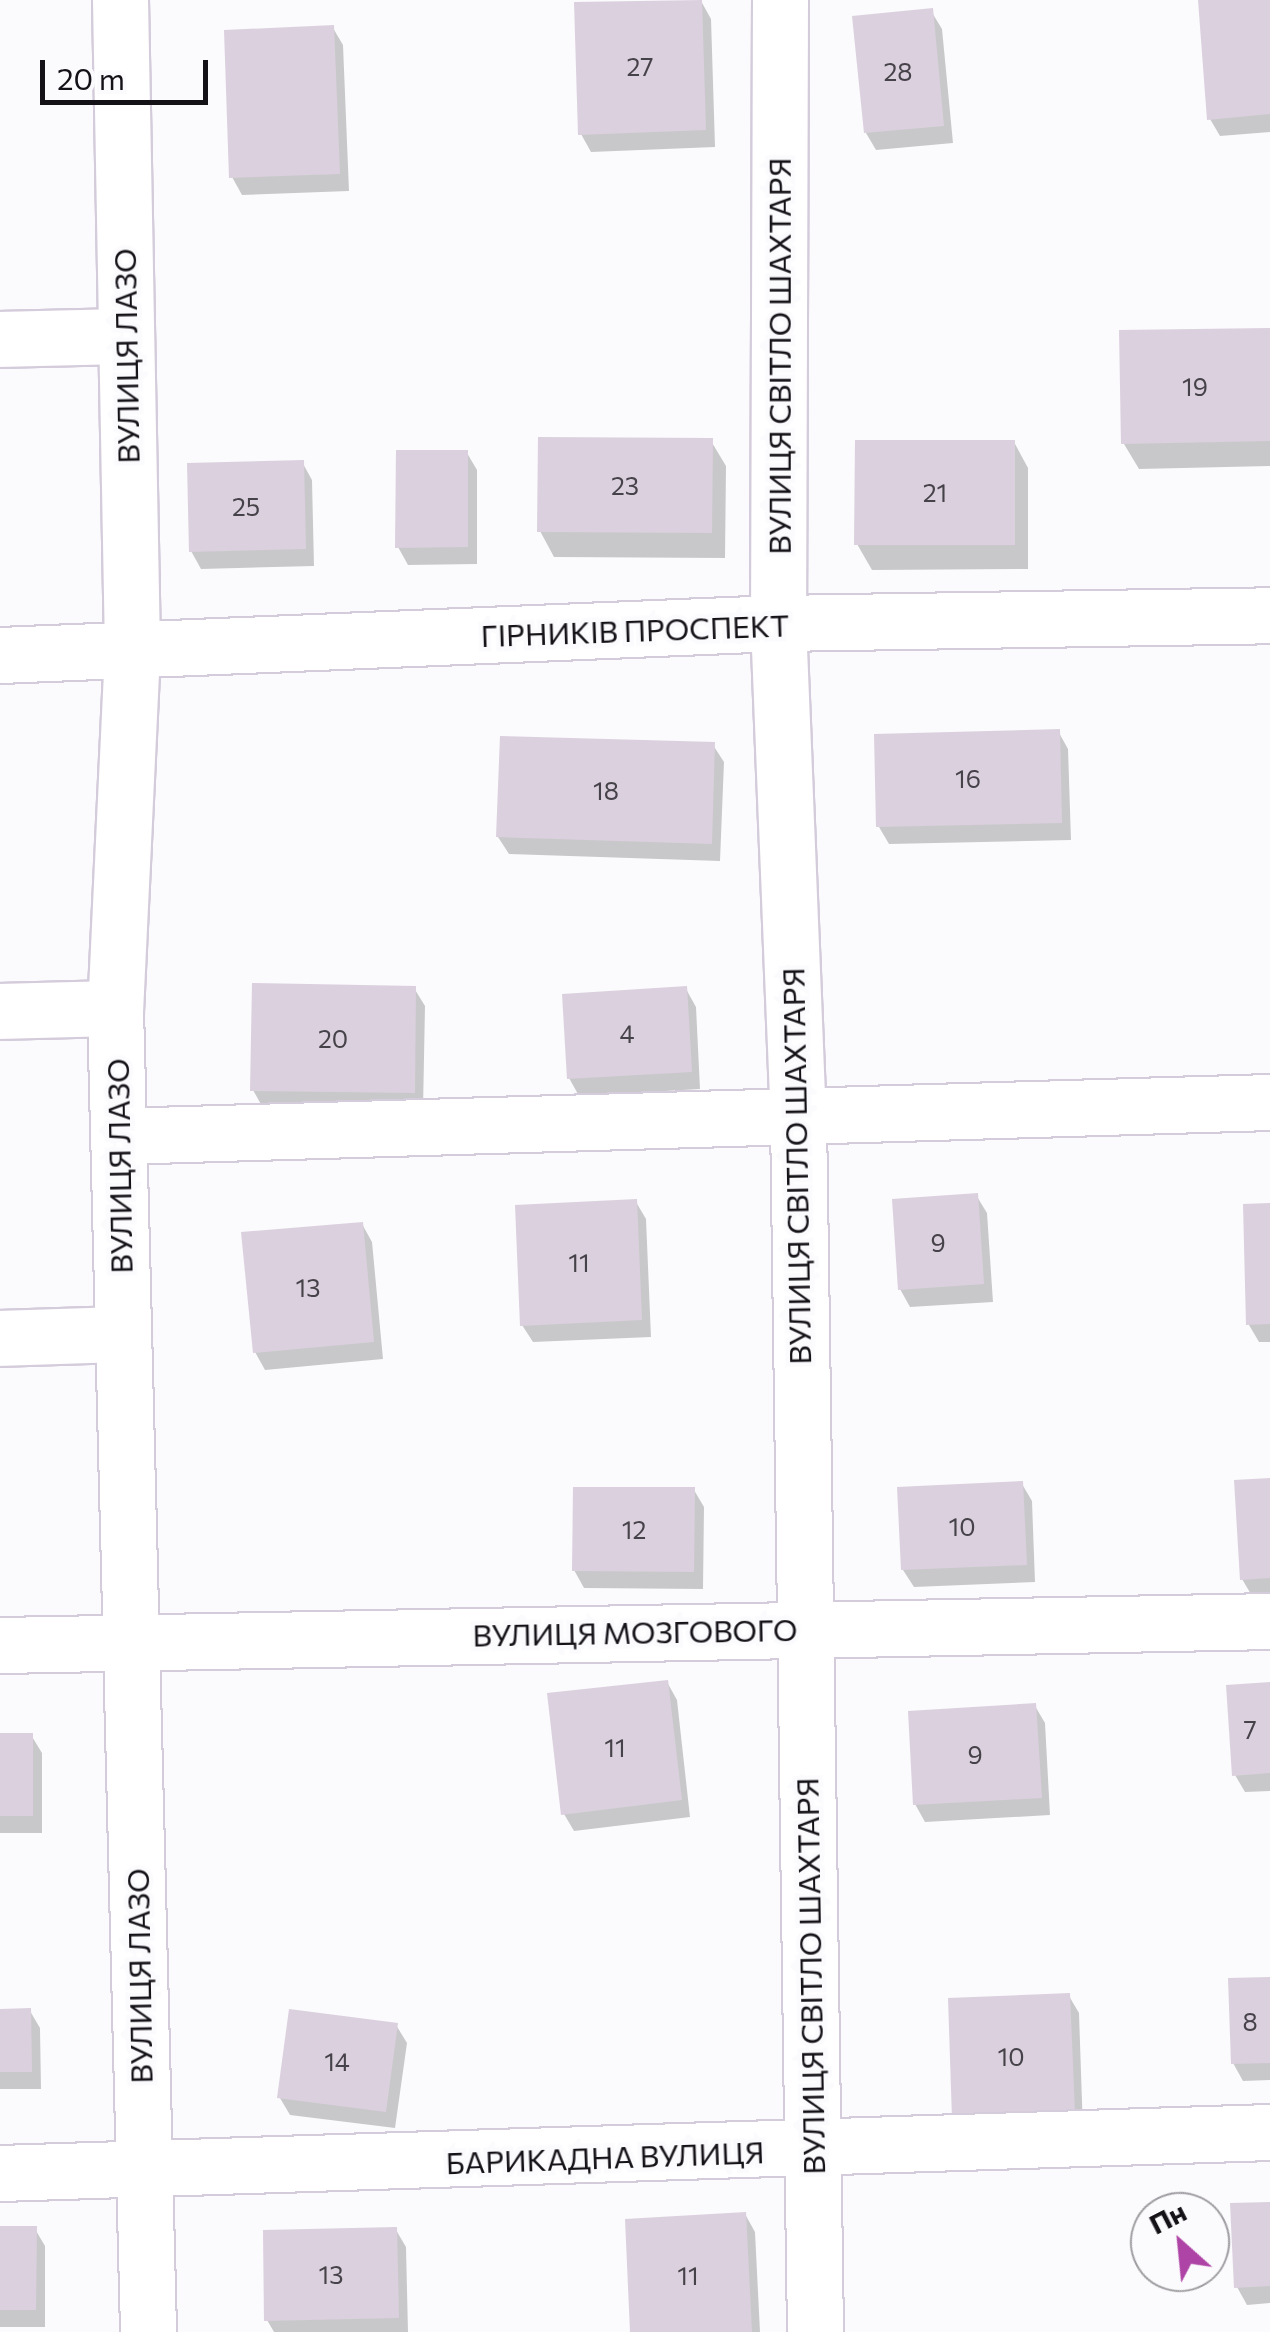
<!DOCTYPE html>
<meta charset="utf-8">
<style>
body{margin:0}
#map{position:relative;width:1270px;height:2332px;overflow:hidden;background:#fbfafd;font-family:Commissioner,sans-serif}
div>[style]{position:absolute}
.shadow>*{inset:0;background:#0003}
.building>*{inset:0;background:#dbd0de}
.roads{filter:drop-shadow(2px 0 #d4ccdb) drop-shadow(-2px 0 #d4ccdb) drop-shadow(0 2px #d4ccdb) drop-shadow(0 -2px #d4ccdb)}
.street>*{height:55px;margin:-27.5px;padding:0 27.5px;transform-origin:27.5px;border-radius:27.5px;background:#fff}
.secondary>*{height:55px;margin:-27.5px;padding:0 27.5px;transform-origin:27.5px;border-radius:27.5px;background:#fff}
span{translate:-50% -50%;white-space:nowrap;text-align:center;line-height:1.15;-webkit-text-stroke:9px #fbfafd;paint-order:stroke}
.number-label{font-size:25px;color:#464249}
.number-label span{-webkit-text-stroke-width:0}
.street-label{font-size:30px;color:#151217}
.north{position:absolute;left:1130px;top:2192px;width:100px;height:100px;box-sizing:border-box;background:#fbfafd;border:2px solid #9f9da1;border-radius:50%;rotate:333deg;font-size:28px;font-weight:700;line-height:40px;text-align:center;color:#151217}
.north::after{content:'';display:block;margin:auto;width:35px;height:45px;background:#ae44a5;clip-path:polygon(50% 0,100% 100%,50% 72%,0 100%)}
.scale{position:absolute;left:40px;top:60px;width:168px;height:45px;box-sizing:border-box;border:5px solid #151217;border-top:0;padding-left:12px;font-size:30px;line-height:35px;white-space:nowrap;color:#151217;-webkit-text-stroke:8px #fbfafd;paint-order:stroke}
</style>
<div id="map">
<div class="shadow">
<div style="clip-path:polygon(1218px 0,1270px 0,1270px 132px,1220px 136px,1210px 119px)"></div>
<div style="clip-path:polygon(701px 1px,711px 19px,715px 147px,591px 152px,581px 134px)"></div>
<div style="clip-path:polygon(931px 11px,942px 29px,953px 143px,876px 150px,866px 133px)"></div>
<div style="clip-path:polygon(333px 28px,343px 45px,349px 191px,242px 195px,232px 177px)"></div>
<div style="clip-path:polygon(1270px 330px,1270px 466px,1139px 469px,1124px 444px)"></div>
<div style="clip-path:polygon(711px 441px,726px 466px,725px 558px,554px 557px,540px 531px)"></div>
<div style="clip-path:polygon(1014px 442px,1028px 468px,1028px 569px,872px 570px,857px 544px)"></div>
<div style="clip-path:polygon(467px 453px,477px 470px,477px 564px,408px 565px,398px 547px)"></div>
<div style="clip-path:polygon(302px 462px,312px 480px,314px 566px,201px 569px,191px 551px)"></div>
<div style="clip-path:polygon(1058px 731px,1068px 749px,1071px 840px,889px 844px,879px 827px)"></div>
<div style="clip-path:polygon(713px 745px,724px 762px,720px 861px,509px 854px,498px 837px)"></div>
<div style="clip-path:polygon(414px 988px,425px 1006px,423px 1110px,263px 1108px,253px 1090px)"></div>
<div style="clip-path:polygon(686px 989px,696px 1007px,700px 1089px,579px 1096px,569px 1078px)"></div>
<div style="clip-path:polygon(976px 1195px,987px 1213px,993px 1302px,910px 1307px,900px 1289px)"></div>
<div style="clip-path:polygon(636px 1202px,646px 1219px,651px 1337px,533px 1342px,522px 1325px)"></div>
<div style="clip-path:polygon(1270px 1205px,1270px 1342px,1259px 1342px,1249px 1325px)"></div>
<div style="clip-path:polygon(362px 1224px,372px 1242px,383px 1359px,265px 1370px,255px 1352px)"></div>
<div style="clip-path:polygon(1270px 1481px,1270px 1595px,1252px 1596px,1242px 1579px)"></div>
<div style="clip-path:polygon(1022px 1484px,1032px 1501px,1035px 1582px,914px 1587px,903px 1570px)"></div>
<div style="clip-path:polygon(694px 1490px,704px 1507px,703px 1589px,584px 1588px,574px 1570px)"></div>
<div style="clip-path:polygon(667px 1682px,677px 1700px,690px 1817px,574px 1831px,564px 1814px)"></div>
<div style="clip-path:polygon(1270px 1684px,1270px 1791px,1245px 1792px,1235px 1775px)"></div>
<div style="clip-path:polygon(1035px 1706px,1045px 1723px,1050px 1815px,925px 1822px,915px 1804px)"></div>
<div style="clip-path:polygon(0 1735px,31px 1735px,42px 1753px,42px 1833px,0 1833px)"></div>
<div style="clip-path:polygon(1270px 1980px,1270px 2080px,1243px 2081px,1233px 2063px)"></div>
<div style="clip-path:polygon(1069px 1996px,1079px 2013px,1083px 2131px,965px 2136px)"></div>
<div style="clip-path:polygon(0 2011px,30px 2011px,40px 2028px,41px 2089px,0 2089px)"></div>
<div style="clip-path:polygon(396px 2025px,407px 2043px,395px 2128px,290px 2115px,280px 2098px)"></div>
<div style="clip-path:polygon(1270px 2204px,1270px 2303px,1247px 2305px,1237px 2287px)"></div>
<div style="clip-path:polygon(745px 2214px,755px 2232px,760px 2332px,633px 2332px)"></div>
<div style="clip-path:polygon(0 2229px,35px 2229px,45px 2246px,45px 2327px,0 2327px)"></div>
<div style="clip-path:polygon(396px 2230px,406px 2247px,408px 2332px,274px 2332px,267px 2320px)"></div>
</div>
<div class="building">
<div style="clip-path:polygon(702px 0,706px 130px,578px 135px,574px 2px)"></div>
<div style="clip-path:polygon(1198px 0,1270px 0,1270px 114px,1207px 120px)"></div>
<div style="clip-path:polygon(933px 8px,944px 126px,864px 133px,852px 16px)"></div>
<div style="clip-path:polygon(334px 25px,340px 174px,229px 178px,224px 30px)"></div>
<div style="clip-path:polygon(1270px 328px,1270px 441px,1121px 444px,1119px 330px)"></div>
<div style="clip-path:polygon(538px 437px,713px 438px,712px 533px,537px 532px)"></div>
<div style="clip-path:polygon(855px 440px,1015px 440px,1015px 545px,854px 545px)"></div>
<div style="clip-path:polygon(396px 450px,468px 450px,468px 547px,395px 548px)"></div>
<div style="clip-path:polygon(304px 460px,306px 549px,189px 552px,187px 463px)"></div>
<div style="clip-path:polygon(1060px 729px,1062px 823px,876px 827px,874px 734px)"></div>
<div style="clip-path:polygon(500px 736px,715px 742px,712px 844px,496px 837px)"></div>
<div style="clip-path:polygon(252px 983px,416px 986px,415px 1093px,250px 1091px)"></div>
<div style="clip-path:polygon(687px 986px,692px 1072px,567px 1079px,562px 994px)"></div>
<div style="clip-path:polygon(978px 1193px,984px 1284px,898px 1290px,892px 1199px)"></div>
<div style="clip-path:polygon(637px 1199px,642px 1320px,520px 1326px,515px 1205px)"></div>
<div style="clip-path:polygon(1270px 1203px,1270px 1324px,1246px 1325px,1243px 1204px)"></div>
<div style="clip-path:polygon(363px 1222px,374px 1342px,253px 1353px,241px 1232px)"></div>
<div style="clip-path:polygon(1270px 1478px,1270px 1578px,1240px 1580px,1234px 1480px)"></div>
<div style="clip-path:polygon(1023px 1481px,1027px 1565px,901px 1570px,897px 1487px)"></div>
<div style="clip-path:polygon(573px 1487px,695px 1487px,694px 1572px,572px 1571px)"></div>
<div style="clip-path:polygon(668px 1680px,682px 1800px,561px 1815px,547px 1693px)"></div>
<div style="clip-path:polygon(1270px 1682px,1270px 1773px,1232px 1776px,1226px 1685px)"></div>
<div style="clip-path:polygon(1036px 1703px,1042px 1798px,913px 1805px,908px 1711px)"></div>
<div style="clip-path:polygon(0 1733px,33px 1733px,33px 1816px,0 1816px)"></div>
<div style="clip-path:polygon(1270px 1977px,1270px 2063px,1231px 2064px,1228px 1978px)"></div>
<div style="clip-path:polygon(1070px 1993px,1075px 2114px,952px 2119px,948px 1998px)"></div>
<div style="clip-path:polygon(31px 2008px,32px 2072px,0 2072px,0 2009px)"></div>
<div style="clip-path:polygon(289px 2009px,398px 2023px,386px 2112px,277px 2098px)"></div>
<div style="clip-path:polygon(1270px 2202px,1270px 2286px,1234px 2288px,1230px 2203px)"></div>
<div style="clip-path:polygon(746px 2212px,752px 2332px,630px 2332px,625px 2219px)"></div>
<div style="clip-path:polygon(0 2226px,37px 2226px,36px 2310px,0 2310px)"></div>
<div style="clip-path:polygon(397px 2227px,399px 2318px,264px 2321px,263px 2230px)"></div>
</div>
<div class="roads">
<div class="street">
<div style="left:120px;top:0;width:651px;rotate:88.94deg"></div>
<div style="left:132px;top:651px;width:357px;rotate:92.7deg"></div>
<div style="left:115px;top:1008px;width:1324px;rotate:88.57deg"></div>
<div style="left:780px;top:0;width:623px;rotate:90.18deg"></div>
<div style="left:778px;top:623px;width:493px;rotate:87.7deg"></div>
<div style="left:798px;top:1116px;width:1216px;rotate:89.2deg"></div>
<div style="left:0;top:339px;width:126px;rotate:-1.4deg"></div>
<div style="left:0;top:1011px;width:115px;rotate:-1.5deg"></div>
<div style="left:118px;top:1136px;width:1153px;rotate:-1.69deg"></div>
<div style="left:0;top:1338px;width:123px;rotate:-1.9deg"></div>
<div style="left:0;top:1645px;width:1270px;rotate:-1.08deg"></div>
<div style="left:0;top:2173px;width:1271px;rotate:-1.85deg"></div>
</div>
<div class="secondary">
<div style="left:0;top:655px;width:779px;rotate:-2.36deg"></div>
<div style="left:778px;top:623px;width:492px;rotate:-0.9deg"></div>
</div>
</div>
<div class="number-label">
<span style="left:640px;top:66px">27</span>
<span style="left:898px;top:71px">28</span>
<span style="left:1195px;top:386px">19</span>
<span style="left:625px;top:485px">23</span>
<span style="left:935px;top:492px">21</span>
<span style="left:246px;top:506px">25</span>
<span style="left:968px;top:778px">16</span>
<span style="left:606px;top:790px">18</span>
<span style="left:627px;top:1033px">4</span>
<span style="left:333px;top:1038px">20</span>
<span style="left:938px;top:1242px">9</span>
<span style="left:579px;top:1262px">11</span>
<span style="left:308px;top:1287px">13</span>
<span style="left:962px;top:1526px">10</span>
<span style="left:634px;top:1529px">12</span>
<span style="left:1250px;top:1729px">7</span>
<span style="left:615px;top:1747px">11</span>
<span style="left:975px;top:1754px">9</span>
<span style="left:1250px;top:2021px">8</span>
<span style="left:1011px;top:2056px">10</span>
<span style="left:337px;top:2061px">14</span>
<span style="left:331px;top:2274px">13</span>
<span style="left:688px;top:2275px">11</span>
</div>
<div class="street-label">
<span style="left:126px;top:356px;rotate:-91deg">ВУЛИЦЯ ЛАЗО</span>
<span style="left:779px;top:356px;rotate:-90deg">ВУЛИЦЯ СВІТЛО ШАХТАРЯ</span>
<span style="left:635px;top:630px;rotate:-2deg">ГІРНИКІВ ПРОСПЕКТ</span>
<span style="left:119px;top:1166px;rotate:-91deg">ВУЛИЦЯ ЛАЗО</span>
<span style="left:796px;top:1166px;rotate:-91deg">ВУЛИЦЯ СВІТЛО ШАХТАРЯ</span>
<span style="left:635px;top:1632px;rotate:-1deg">ВУЛИЦЯ МОЗГОВОГО</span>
<span style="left:139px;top:1976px;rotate:-91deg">ВУЛИЦЯ ЛАЗО</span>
<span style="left:810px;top:1976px;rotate:-91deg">ВУЛИЦЯ СВІТЛО ШАХТАРЯ</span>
<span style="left:605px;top:2157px;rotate:-2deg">БАРИКАДНА ВУЛИЦЯ</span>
</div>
<div class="north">Пн</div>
<div class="scale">20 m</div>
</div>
